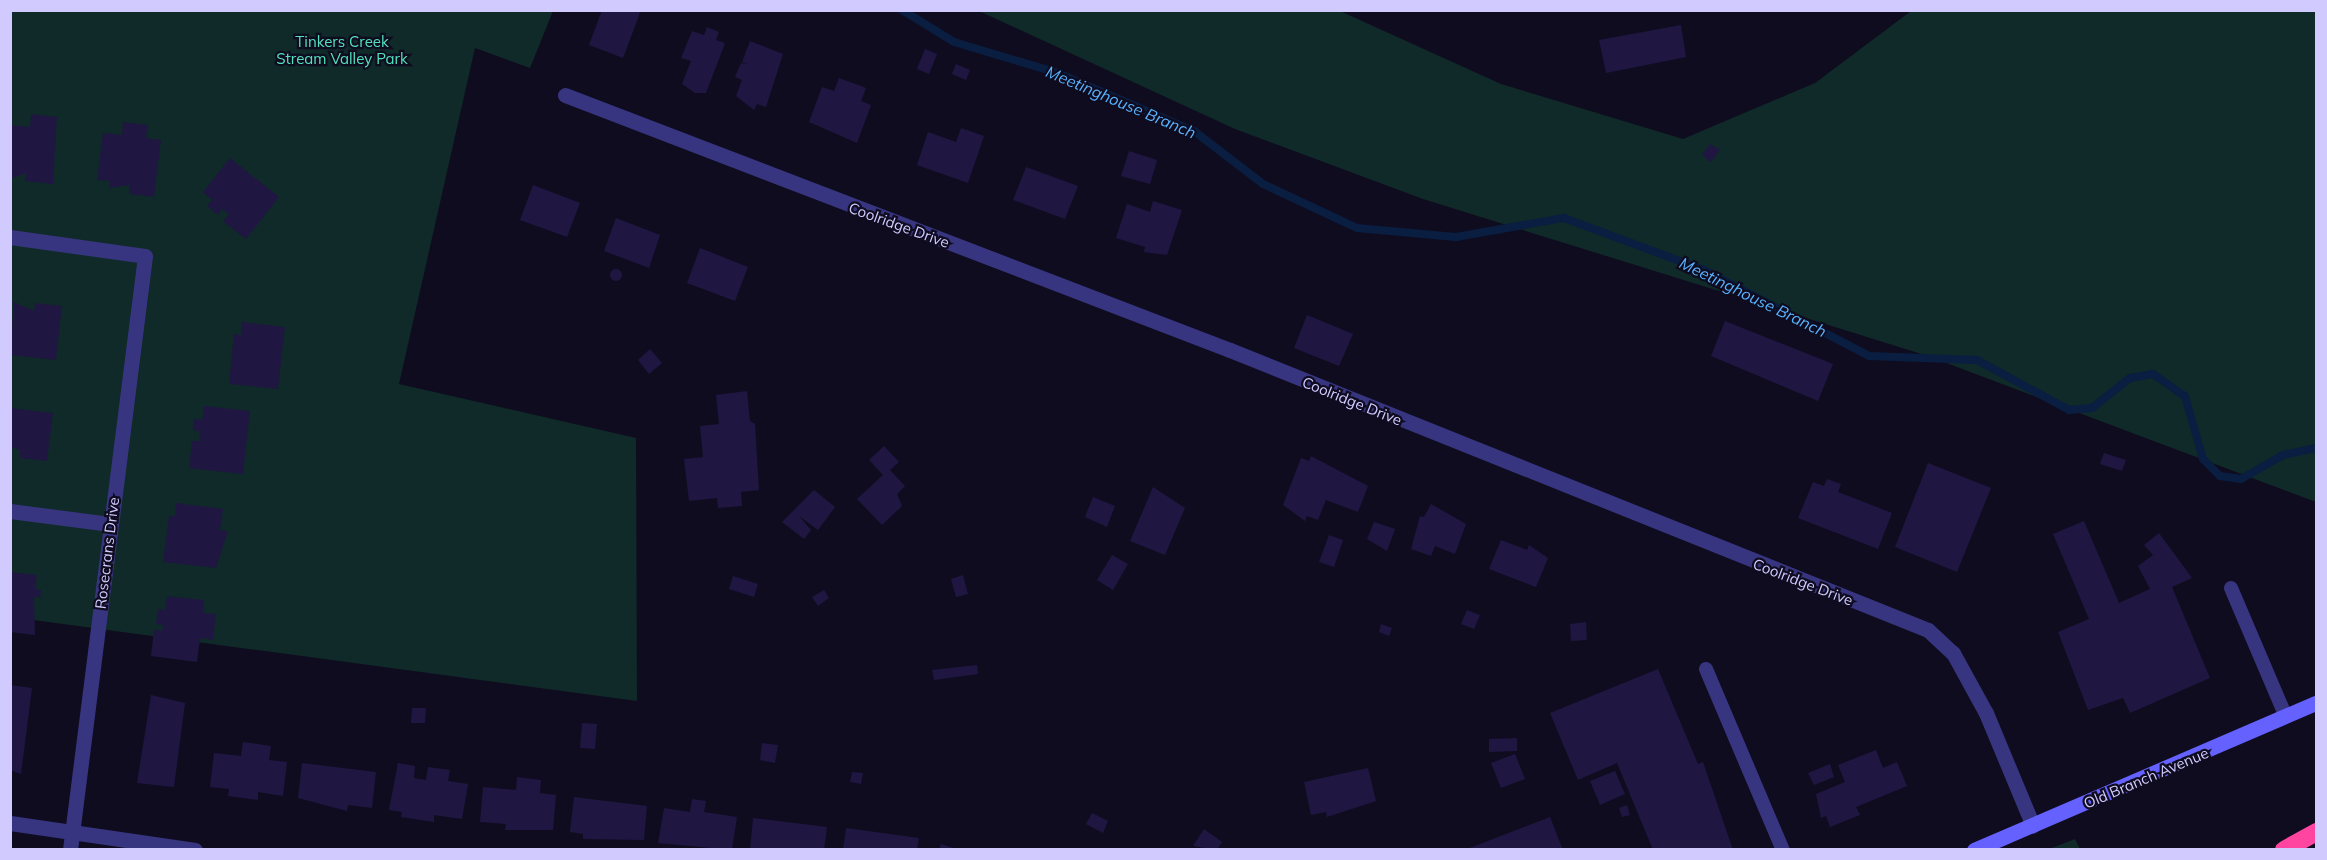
<!DOCTYPE html>
<style>
body{margin:0}
#map{position:relative;width:2327px;height:860px;overflow:hidden;background:#0f0c20;font-family:Mulish,sans-serif}
div>[style]{position:absolute}
.green>*{inset:0;background:#0f2a28}
.stream>*{height:8px;margin:-4px;padding:0 4px;transform-origin:4px;border-radius:4px;background:#091e41}
.building>*{inset:0;background:#1f1741}
.round{border-radius:50%}
.service>*{height:14px;margin:-7px;padding:0 7px;transform-origin:7px;border-radius:7px;background:#373580}
.minor>*{height:15px;margin:-7.5px;padding:0 7.5px;transform-origin:7.5px;border-radius:7.5px;background:#373580}
.secondary>*{height:15px;margin:-7.5px;padding:0 7.5px;transform-origin:7.5px;border-radius:7.5px;background:#6461ff}
.motorway>*{height:18px;margin:-9px;padding:0 9px;transform-origin:9px;border-radius:9px;background:#ff45a0}
span{translate:-50% -50%;white-space:nowrap;text-align:center;line-height:1.15;-webkit-text-stroke:4.5px #0f0c20;paint-order:stroke}
.park-label{font-size:15px;color:#53e2bd}
.street-label{font-size:15px;color:#d0caff}
.water-label{font-size:16px;color:#58b3ff;font-style:italic}
.frame{position:absolute;inset:0;border:12px solid #d0caff;pointer-events:none}
</style>
<div id="map">
<div class="green">
<div style="clip-path:polygon(11px 11px,553px 11px,530px 68px,475px 48px,399px 384px,636px 438px,637px 701px,11px 617px)"></div>
<div style="clip-path:polygon(979px 11px,1340px 11px,1501px 84px,1683px 139px,1815px 83px,1911px 11px,2316px 11px,2316px 502px,1928px 356px,1423px 199px,1235px 129px)"></div>
<div style="clip-path:polygon(2075px 839px,2080px 849px,2049px 849px)"></div>
</div>
<div class="stream">
<div style="left:902px;top:10px;width:61px;rotate:31.6deg"></div>
<div style="left:954px;top:42px;width:109px;rotate:16.6deg"></div>
<div style="left:1058px;top:73px;width:148px;rotate:23.1deg"></div>
<div style="left:1194px;top:131px;width:87px;rotate:37.5deg"></div>
<div style="left:1263px;top:184px;width:104px;rotate:25.1deg"></div>
<div style="left:1357px;top:228px;width:99px;rotate:5.2deg"></div>
<div style="left:1456px;top:237px;width:110px;rotate:-10deg"></div>
<div style="left:1564px;top:218px;width:149px;rotate:20.4deg"></div>
<div style="left:1704px;top:270px;width:186px;rotate:27.5deg"></div>
<div style="left:1869px;top:356px;width:108px;rotate:2.1deg"></div>
<div style="left:1977px;top:360px;width:105px;rotate:28.5deg"></div>
<div style="left:2069px;top:410px;width:23px;rotate:-5deg"></div>
<div style="left:2092px;top:408px;width:48px;rotate:-38.3deg"></div>
<div style="left:2130px;top:378px;width:23px;rotate:-10deg"></div>
<div style="left:2153px;top:374px;width:39px;rotate:35deg"></div>
<div style="left:2185px;top:396px;width:66px;rotate:74.1deg"></div>
<div style="left:2203px;top:459px;width:24px;rotate:45deg"></div>
<div style="left:2220px;top:476px;width:21px;rotate:8deg"></div>
<div style="left:2241px;top:479px;width:48px;rotate:-29.7deg"></div>
<div style="left:2283px;top:455px;width:34px;rotate:-12deg"></div>
</div>
<div class="building">
<div style="clip-path:polygon(602px 10px,641px 10px,623px 58px,589px 45px)"></div>
<div style="clip-path:polygon(1681px 25px,1686px 57px,1606px 73px,1599px 40px)"></div>
<div style="clip-path:polygon(707px 27px,719px 32px,716px 40px,725px 43px,706px 93px,695px 93px,682px 84px,691px 61px,681px 58px,692px 31px,704px 35px)"></div>
<div style="clip-path:polygon(750px 41px,783px 54px,766px 107px,757px 104px,754px 110px,736px 96px,742px 80px,735px 77px,741px 63px,748px 64px,742px 62px)"></div>
<div style="clip-path:polygon(925px 49px,937px 54px,929px 74px,917px 69px)"></div>
<div style="clip-path:polygon(956px 64px,970px 70px,966px 80px,952px 74px)"></div>
<div style="clip-path:polygon(839px 78px,866px 88px,861px 101px,871px 105px,857px 143px,809px 122px,822px 87px,834px 91px)"></div>
<div style="clip-path:polygon(31px 114px,57px 117px,53px 184px,25px 181px,26px 173px,10px 179px,10px 125px,30px 127px)"></div>
<div style="clip-path:polygon(123px 122px,148px 125px,146px 138px,161px 140px,154px 197px,129px 194px,130px 185px,109px 188px,110px 181px,97px 180px,103px 133px,122px 135px)"></div>
<div style="clip-path:polygon(961px 128px,984px 136px,968px 183px,917px 165px,928px 132px,956px 142px)"></div>
<div style="clip-path:polygon(1710px 144px,1720px 150px,1711px 162px,1702px 155px)"></div>
<div style="clip-path:polygon(1129px 151px,1157px 160px,1150px 184px,1121px 176px)"></div>
<div style="clip-path:polygon(230px 158px,279px 197px,246px 239px,223px 221px,229px 214px,222px 209px,218px 215px,207px 206px,212px 200px,203px 192px)"></div>
<div style="clip-path:polygon(1026px 167px,1078px 186px,1065px 219px,1013px 200px)"></div>
<div style="clip-path:polygon(533px 185px,580px 203px,567px 237px,520px 220px)"></div>
<div style="clip-path:polygon(1153px 201px,1182px 210px,1167px 255px,1144px 252px,1145px 247px,1116px 238px,1127px 204px,1150px 212px)"></div>
<div style="clip-path:polygon(616px 218px,660px 235px,649px 268px,604px 251px)"></div>
<div style="clip-path:polygon(700px 248px,748px 267px,735px 301px,687px 283px)"></div>
<div class="round" style="left:610px;top:269px;width:12px;height:12px"></div>
<div style="clip-path:polygon(14px 302px,34px 311px,35px 303px,62px 306px,56px 360px,10px 355px)"></div>
<div style="clip-path:polygon(1307px 315px,1353px 334px,1339px 366px,1294px 348px)"></div>
<div style="clip-path:polygon(1725px 321px,1833px 364px,1818px 401px,1711px 356px)"></div>
<div style="clip-path:polygon(242px 322px,285px 327px,278px 389px,229px 384px,234px 334px,241px 335px)"></div>
<div style="clip-path:polygon(650px 349px,662px 363px,649px 374px,638px 360px)"></div>
<div style="clip-path:polygon(747px 391px,750px 421px,755px 424px,759px 490px,741px 492px,742px 506px,718px 508px,717px 498px,689px 501px,684px 459px,703px 457px,700px 426px,719px 424px,716px 395px)"></div>
<div style="clip-path:polygon(204px 406px,250px 411px,243px 474px,189px 468px,192px 441px,199px 441px,200px 431px,193px 430px,194px 419px,202px 420px)"></div>
<div style="clip-path:polygon(10px 408px,53px 413px,47px 461px,20px 458px,20px 449px,10px 448px)"></div>
<div style="clip-path:polygon(884px 446px,899px 462px,890px 470px,905px 486px,897px 494px,902px 506px,882px 525px,857px 499px,883px 475px,869px 460px)"></div>
<div style="clip-path:polygon(2104px 453px,2126px 460px,2122px 471px,2100px 464px)"></div>
<div style="clip-path:polygon(1311px 456px,1368px 486px,1358px 512px,1326px 500px,1318px 520px,1307px 516px,1305px 521px,1283px 505px,1301px 458px,1309px 461px)"></div>
<div style="clip-path:polygon(1928px 463px,1991px 488px,1957px 572px,1895px 547px)"></div>
<div style="clip-path:polygon(1827px 479px,1841px 484px,1838px 492px,1892px 513px,1878px 549px,1798px 518px,1813px 482px,1824px 486px)"></div>
<div style="clip-path:polygon(1153px 487px,1185px 508px,1165px 555px,1130px 541px)"></div>
<div style="clip-path:polygon(814px 490px,835px 507px,818px 530px,799px 516px,811px 530px,804px 539px,782px 522px)"></div>
<div style="clip-path:polygon(1093px 497px,1115px 506px,1107px 527px,1085px 517px)"></div>
<div style="clip-path:polygon(176px 503px,223px 509px,220px 530px,228px 531px,216px 568px,163px 562px,169px 516px,175px 516px)"></div>
<div style="clip-path:polygon(1431px 504px,1466px 524px,1455px 554px,1435px 546px,1431px 556px,1411px 549px,1420px 516px,1424px 517px)"></div>
<div style="clip-path:polygon(2084px 521px,2119px 603px,2150px 589px,2138px 566px,2153px 555px,2144px 545px,2159px 533px,2192px 578px,2172px 587px,2210px 678px,2130px 713px,2123px 698px,2088px 710px,2058px 632px,2089px 619px,2053px 534px)"></div>
<div style="clip-path:polygon(1374px 522px,1395px 529px,1387px 551px,1367px 539px)"></div>
<div style="clip-path:polygon(1329px 535px,1343px 540px,1334px 567px,1319px 562px)"></div>
<div style="clip-path:polygon(1501px 540px,1527px 550px,1529px 545px,1548px 558px,1536px 587px,1489px 569px)"></div>
<div style="clip-path:polygon(1112px 555px,1128px 564px,1113px 590px,1097px 580px)"></div>
<div style="clip-path:polygon(10px 572px,37px 575px,35px 589px,41px 590px,40px 598px,34px 597px,35px 635px,10px 632px)"></div>
<div style="clip-path:polygon(963px 575px,968px 594px,956px 597px,951px 579px)"></div>
<div style="clip-path:polygon(733px 576px,758px 584px,754px 597px,729px 589px)"></div>
<div style="clip-path:polygon(824px 590px,829px 598px,818px 606px,812px 597px)"></div>
<div style="clip-path:polygon(167px 596px,204px 600px,203px 613px,216px 614px,213px 640px,200px 638px,197px 662px,151px 656px,154px 630px,162px 631px,163px 625px,156px 624px,158px 609px,165px 610px)"></div>
<div style="clip-path:polygon(1467px 610px,1480px 615px,1474px 629px,1461px 624px)"></div>
<div style="clip-path:polygon(1586px 622px,1587px 640px,1571px 641px,1570px 624px)"></div>
<div style="clip-path:polygon(1381px 624px,1392px 628px,1389px 636px,1379px 632px)"></div>
<div style="clip-path:polygon(977px 665px,978px 674px,934px 680px,932px 670px)"></div>
<div style="clip-path:polygon(1658px 669px,1698px 764px,1703px 762px,1733px 850px,1653px 850px,1617px 763px,1578px 780px,1550px 713px)"></div>
<div style="clip-path:polygon(10px 685px,32px 688px,21px 774px,10px 770px)"></div>
<div style="clip-path:polygon(151px 695px,185px 703px,174px 787px,137px 783px)"></div>
<div style="clip-path:polygon(412px 708px,426px 708px,425px 723px,411px 723px)"></div>
<div style="clip-path:polygon(582px 723px,597px 724px,595px 749px,580px 748px)"></div>
<div style="clip-path:polygon(1517px 738px,1517px 751px,1489px 752px,1489px 739px)"></div>
<div style="clip-path:polygon(243px 742px,271px 746px,269px 760px,287px 762px,283px 796px,258px 792px,258px 800px,228px 796px,229px 789px,210px 787px,214px 753px,241px 756px)"></div>
<div style="clip-path:polygon(762px 743px,778px 745px,775px 763px,760px 760px)"></div>
<div style="clip-path:polygon(1876px 750px,1883px 768px,1897px 762px,1907px 786px,1856px 807px,1860px 815px,1830px 827px,1826px 816px,1821px 818px,1816px 794px,1845px 782px,1838px 765px)"></div>
<div style="clip-path:polygon(1515px 754px,1525px 779px,1501px 788px,1491px 763px)"></div>
<div style="clip-path:polygon(302px 763px,376px 772px,372px 808px,348px 805px,347px 811px,298px 798px)"></div>
<div style="clip-path:polygon(398px 763px,415px 766px,414px 778px,426px 780px,428px 767px,450px 770px,448px 781px,468px 784px,462px 819px,434px 815px,434px 822px,401px 817px,402px 812px,389px 810px)"></div>
<div style="clip-path:polygon(1830px 764px,1834px 777px,1814px 785px,1808px 773px)"></div>
<div style="clip-path:polygon(1368px 768px,1376px 801px,1327px 817px,1326px 812px,1311px 815px,1304px 782px)"></div>
<div style="clip-path:polygon(1615px 771px,1625px 794px,1600px 805px,1590px 781px)"></div>
<div style="clip-path:polygon(852px 772px,863px 773px,861px 784px,850px 782px)"></div>
<div style="clip-path:polygon(517px 777px,541px 780px,540px 793px,556px 795px,553px 830px,505px 830px,506px 824px,480px 822px,483px 787px,516px 790px)"></div>
<div style="clip-path:polygon(574px 797px,647px 806px,644px 840px,583px 839px,583px 834px,570px 832px)"></div>
<div style="clip-path:polygon(692px 799px,706px 801px,704px 812px,737px 817px,732px 850px,658px 843px,664px 808px,690px 812px)"></div>
<div style="clip-path:polygon(1627px 805px,1630px 815px,1622px 817px,1619px 808px)"></div>
<div style="clip-path:polygon(1092px 813px,1108px 821px,1103px 833px,1086px 824px)"></div>
<div style="clip-path:polygon(1550px 817px,1563px 850px,1467px 850px,1467px 849px)"></div>
<div style="clip-path:polygon(753px 818px,827px 827px,824px 850px,750px 850px)"></div>
<div style="clip-path:polygon(846px 828px,919px 838px,917px 850px,843px 850px)"></div>
<div style="clip-path:polygon(1204px 829px,1222px 842px,1217px 850px,1193px 846px)"></div>
<div style="clip-path:polygon(941px 844px,957px 849px,957px 850px,939px 850px)"></div>
</div>
<div class="service">
<div style="left:2231px;top:588px;width:140px;rotate:66.9deg"></div>
<div style="left:1706px;top:669px;width:197px;rotate:67deg"></div>
</div>
<div class="minor">
<div style="left:565px;top:95px;width:712px;rotate:20.98deg"></div>
<div style="left:1230px;top:350px;width:752px;rotate:21.86deg"></div>
<div style="left:1928px;top:630px;width:34px;rotate:43deg"></div>
<div style="left:1953px;top:653px;width:68px;rotate:61.2deg"></div>
<div style="left:1986px;top:713px;width:122px;rotate:67.4deg"></div>
<div style="left:10px;top:237px;width:136px;rotate:8deg"></div>
<div style="left:145px;top:256px;width:599px;rotate:97.2deg"></div>
<div style="left:10px;top:511px;width:101px;rotate:7.4deg"></div>
<div style="left:10px;top:823px;width:187px;rotate:8.3deg"></div>
</div>
<div class="secondary">
<div style="left:1974px;top:850px;width:372px;rotate:-23.3deg"></div>
</div>
<div class="motorway">
<div style="left:2284px;top:850px;width:37px;rotate:-29deg"></div>
</div>
<div class="park-label">
<span style="left:342px;top:50px">Tinkers Creek<br>Stream Valley Park</span>
</div>
<div class="street-label">
<span style="left:899px;top:225px;rotate:20deg">Coolridge Drive</span>
<span style="left:1352px;top:401px;rotate:22deg">Coolridge Drive</span>
<span style="left:107px;top:553px;rotate:-83deg">Rosecrans Drive</span>
<span style="left:1803px;top:582px;rotate:21deg">Coolridge Drive</span>
<span style="left:2146px;top:778px;rotate:-23deg">Old Branch Avenue</span>
</div>
<div class="water-label">
<span style="left:1121px;top:102px;rotate:23deg">Meetinghouse Branch</span>
<span style="left:1753px;top:297px;rotate:26deg">Meetinghouse Branch</span>
</div>
<div class="frame"></div>
</div>
